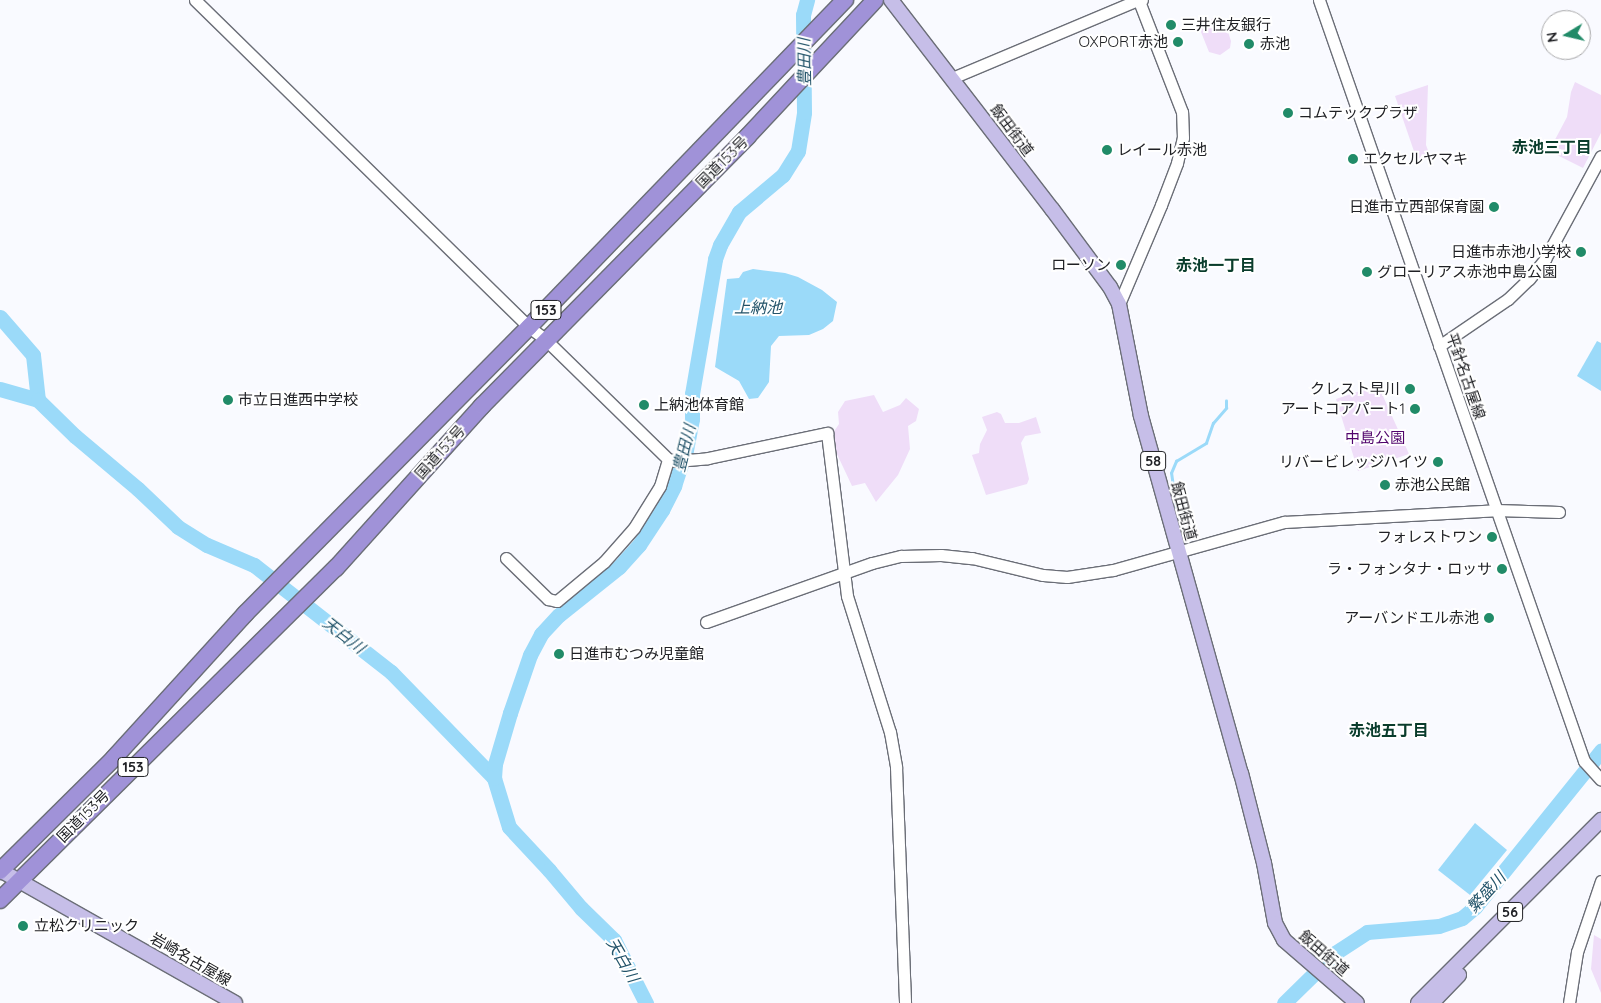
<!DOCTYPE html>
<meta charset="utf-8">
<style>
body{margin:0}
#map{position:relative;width:1601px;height:1003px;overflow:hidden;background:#f9faff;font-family:Quicksand,"Noto Sans JP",sans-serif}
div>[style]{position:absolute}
.green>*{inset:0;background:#efddf8}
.water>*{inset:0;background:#9bdaf9}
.stream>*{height:2.5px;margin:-1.25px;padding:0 1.25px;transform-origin:1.25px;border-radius:1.25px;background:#9bdaf9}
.river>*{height:15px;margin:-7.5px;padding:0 7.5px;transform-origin:7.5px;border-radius:7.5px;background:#9bdaf9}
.roads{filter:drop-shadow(1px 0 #6b6e77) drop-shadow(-1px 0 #6b6e77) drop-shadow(0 1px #6b6e77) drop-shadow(0 -1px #6b6e77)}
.minor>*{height:11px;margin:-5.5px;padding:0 5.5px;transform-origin:5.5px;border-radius:5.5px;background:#fff}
.major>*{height:14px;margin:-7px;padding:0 7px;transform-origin:7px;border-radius:7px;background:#c6bee8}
.highway>*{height:16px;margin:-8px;padding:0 8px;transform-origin:8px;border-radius:8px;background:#a092d8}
.dots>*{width:14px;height:14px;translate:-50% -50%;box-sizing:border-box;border:2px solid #fff;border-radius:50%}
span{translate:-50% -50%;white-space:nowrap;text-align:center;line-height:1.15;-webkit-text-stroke:4px #fff;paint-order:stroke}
.shield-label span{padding:1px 4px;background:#fff;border:1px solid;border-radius:4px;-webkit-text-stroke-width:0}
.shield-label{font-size:14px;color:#202125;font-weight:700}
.poi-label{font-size:15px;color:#202125}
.left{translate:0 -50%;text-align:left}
.right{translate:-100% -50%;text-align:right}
.street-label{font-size:15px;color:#202125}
.park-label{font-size:15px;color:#51046c}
.water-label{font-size:16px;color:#23546a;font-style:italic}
.neighbourhood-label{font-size:16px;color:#0a3d2c;font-weight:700}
.north{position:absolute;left:1541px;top:10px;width:50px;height:50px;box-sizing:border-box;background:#fff;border:1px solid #a6a6a8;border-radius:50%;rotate:261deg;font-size:14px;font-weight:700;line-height:20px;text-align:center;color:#202125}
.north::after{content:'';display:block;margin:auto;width:18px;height:22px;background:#218b68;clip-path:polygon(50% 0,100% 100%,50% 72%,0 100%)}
</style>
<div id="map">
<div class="green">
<div style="clip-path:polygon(1214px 18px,1222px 19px,1225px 23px,1231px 41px,1230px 48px,1220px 55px,1209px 52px,1201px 32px,1204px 23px)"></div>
<div style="clip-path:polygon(1575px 82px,1601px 95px,1601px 133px,1583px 168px,1549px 151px,1567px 117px,1571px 92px)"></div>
<div style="clip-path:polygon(1428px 85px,1426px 145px,1430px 156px,1417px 160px,1395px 96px)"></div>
<div style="clip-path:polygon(1378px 385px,1409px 454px,1358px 471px,1336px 399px)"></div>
<div style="clip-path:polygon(874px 395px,883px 412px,900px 405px,906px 398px,919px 409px,916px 421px,908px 426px,910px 449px,898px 475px,876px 502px,865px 483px,852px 486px,836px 452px,833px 433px,839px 424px,838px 412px,845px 401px)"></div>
<div style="clip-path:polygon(997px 412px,1001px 414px,1005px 423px,1019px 423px,1036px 417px,1041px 433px,1025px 436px,1021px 443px,1029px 479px,1027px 484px,986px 495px,972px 455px,979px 453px,980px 444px,987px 430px,982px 417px)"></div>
<div style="clip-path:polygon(1594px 935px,1601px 939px,1601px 993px,1591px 969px)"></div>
</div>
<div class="water">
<div style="clip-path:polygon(753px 269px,785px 273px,798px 277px,822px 290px,837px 302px,833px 321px,823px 329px,809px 335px,779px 336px,771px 346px,769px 382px,758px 398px,749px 399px,739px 381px,715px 367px,727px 279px,739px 278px,743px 272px)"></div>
<div style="clip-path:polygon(1597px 341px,1601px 343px,1601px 391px,1577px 376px)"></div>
<div style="clip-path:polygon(1475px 823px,1507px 850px,1470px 895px,1438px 870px)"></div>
</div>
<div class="stream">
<div style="left:1172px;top:511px;width:5px;rotate:-37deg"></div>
<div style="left:1176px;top:508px;width:35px;rotate:-98deg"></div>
<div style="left:1171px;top:473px;width:13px;rotate:-67deg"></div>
<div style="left:1176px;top:461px;width:35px;rotate:-31deg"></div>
<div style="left:1206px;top:443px;width:21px;rotate:-71deg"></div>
<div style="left:1213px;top:423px;width:20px;rotate:-49deg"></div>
<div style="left:1226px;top:408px;width:7px;rotate:-90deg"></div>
</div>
<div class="river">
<div style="left:0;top:317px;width:50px;rotate:49deg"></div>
<div style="left:33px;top:355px;width:45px;rotate:83.7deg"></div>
<div style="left:0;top:389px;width:40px;rotate:16deg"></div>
<div style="left:38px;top:400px;width:52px;rotate:44.2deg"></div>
<div style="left:75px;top:436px;width:82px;rotate:40.1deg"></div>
<div style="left:138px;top:489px;width:55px;rotate:43.5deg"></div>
<div style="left:178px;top:527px;width:34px;rotate:32deg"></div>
<div style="left:207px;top:545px;width:51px;rotate:23.1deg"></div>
<div style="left:254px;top:565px;width:174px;rotate:38deg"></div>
<div style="left:391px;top:672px;width:148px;rotate:45.8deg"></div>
<div style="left:494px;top:778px;width:51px;rotate:73deg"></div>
<div style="left:509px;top:827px;width:59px;rotate:47.1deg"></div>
<div style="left:549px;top:870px;width:50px;rotate:49.9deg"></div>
<div style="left:581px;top:908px;width:46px;rotate:44.1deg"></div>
<div style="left:614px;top:940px;width:71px;rotate:63.1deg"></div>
<div style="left:494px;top:778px;width:14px;rotate:-86deg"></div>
<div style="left:495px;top:764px;width:53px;rotate:-73.6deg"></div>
<div style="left:510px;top:713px;width:61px;rotate:-71deg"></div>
<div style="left:530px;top:655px;width:24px;rotate:-62deg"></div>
<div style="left:541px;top:634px;width:26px;rotate:-47deg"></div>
<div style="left:559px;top:615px;width:77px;rotate:-38.7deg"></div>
<div style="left:619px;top:567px;width:30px;rotate:-48deg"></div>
<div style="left:639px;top:545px;width:42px;rotate:-56.7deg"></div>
<div style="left:662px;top:510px;width:27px;rotate:-63deg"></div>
<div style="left:674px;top:486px;width:38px;rotate:-72deg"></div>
<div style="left:686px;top:450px;width:32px;rotate:-79deg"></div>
<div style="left:692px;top:419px;width:25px;rotate:-90deg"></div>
<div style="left:692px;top:394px;width:137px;rotate:-80.3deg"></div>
<div style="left:715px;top:259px;width:15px;rotate:-70deg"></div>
<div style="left:720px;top:245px;width:38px;rotate:-60deg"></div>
<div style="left:739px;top:212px;width:57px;rotate:-40.1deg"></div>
<div style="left:783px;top:175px;width:28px;rotate:-58deg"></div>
<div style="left:798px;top:151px;width:39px;rotate:-81deg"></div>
<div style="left:804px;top:112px;width:97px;rotate:-90.6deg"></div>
<div style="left:803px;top:15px;width:16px;rotate:-75deg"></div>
<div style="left:1284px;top:1003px;width:71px;rotate:-44.4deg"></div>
<div style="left:1335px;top:953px;width:38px;rotate:-33deg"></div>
<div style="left:1367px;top:932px;width:72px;rotate:-4.8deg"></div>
<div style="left:1439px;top:926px;width:24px;rotate:-19deg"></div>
<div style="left:1462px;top:918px;width:17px;rotate:-40deg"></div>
<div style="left:1475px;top:907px;width:201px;rotate:-51.1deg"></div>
</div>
<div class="roads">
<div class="minor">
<div style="left:195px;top:0;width:467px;rotate:44.4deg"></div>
<div style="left:529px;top:327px;width:21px;rotate:37deg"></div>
<div style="left:546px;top:340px;width:170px;rotate:44.3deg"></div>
<div style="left:668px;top:459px;width:8px;rotate:14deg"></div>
<div style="left:676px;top:461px;width:32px;rotate:-5deg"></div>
<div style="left:708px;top:458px;width:122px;rotate:-11.9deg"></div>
<div style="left:827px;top:433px;width:164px;rotate:83deg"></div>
<div style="left:847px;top:596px;width:143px;rotate:72.5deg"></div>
<div style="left:890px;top:732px;width:36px;rotate:80deg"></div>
<div style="left:896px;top:767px;width:236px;rotate:87.8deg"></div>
<div style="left:1319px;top:0;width:806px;rotate:70.8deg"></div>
<div style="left:1584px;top:761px;width:25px;rotate:48deg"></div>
<div style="left:952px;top:78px;width:202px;rotate:-22.8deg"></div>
<div style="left:1119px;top:304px;width:108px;rotate:-67deg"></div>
<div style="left:1161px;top:205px;width:45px;rotate:-69.1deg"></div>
<div style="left:1177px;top:163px;width:26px;rotate:-77deg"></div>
<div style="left:1183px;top:138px;width:26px;rotate:-92deg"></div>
<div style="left:1182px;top:112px;width:119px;rotate:-111.2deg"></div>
<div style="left:1139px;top:1px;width:3px;rotate:-18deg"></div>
<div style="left:1439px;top:346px;width:83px;rotate:-34.3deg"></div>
<div style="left:1508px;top:299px;width:29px;rotate:-44deg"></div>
<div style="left:1529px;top:279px;width:26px;rotate:-51deg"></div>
<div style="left:1545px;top:259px;width:117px;rotate:-61.5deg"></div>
<div style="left:506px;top:558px;width:59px;rotate:44.3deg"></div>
<div style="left:548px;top:599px;width:9px;rotate:13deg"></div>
<div style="left:557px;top:601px;width:61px;rotate:-39.7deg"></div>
<div style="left:604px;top:562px;width:45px;rotate:-48.6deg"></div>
<div style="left:634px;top:528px;width:49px;rotate:-58.2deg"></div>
<div style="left:660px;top:486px;width:28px;rotate:-73deg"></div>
<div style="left:706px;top:622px;width:176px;rotate:-19.6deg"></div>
<div style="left:872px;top:563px;width:30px;rotate:-14deg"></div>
<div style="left:901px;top:556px;width:40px;rotate:-1.4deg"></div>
<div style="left:941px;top:555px;width:31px;rotate:6deg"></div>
<div style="left:972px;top:558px;width:73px;rotate:13.5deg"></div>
<div style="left:1043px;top:575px;width:24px;rotate:5deg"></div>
<div style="left:1067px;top:577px;width:47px;rotate:-8.7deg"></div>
<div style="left:1113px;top:570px;width:178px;rotate:-15.7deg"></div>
<div style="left:1284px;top:522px;width:212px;rotate:-3.2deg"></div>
<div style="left:1496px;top:510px;width:63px;rotate:1.8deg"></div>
<div style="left:1569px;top:1003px;width:52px;rotate:-81.1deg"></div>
<div style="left:1577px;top:952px;width:75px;rotate:-71.3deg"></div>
</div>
<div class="major">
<div style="left:891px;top:0;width:264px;rotate:52.4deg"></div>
<div style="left:1052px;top:209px;width:97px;rotate:53.4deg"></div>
<div style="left:1110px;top:287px;width:19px;rotate:62deg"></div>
<div style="left:1119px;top:304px;width:114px;rotate:78.9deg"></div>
<div style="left:1141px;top:416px;width:371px;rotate:74.4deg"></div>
<div style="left:1241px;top:773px;width:93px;rotate:75.7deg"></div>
<div style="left:1264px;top:863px;width:61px;rotate:79.6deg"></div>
<div style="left:1275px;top:923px;width:19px;rotate:62deg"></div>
<div style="left:1284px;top:940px;width:96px;rotate:40.8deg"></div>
<div style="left:0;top:870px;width:270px;rotate:29.5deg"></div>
<div style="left:1418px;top:1003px;width:259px;rotate:-45deg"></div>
<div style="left:1432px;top:1003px;width:39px;rotate:-46deg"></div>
</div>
<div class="highway">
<div style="left:0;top:871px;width:161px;rotate:-44.7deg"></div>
<div style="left:114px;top:758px;width:195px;rotate:-47.7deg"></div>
<div style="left:245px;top:614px;width:404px;rotate:-45.3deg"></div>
<div style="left:529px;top:327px;width:455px;rotate:-46deg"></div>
<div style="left:0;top:900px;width:472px;rotate:-44.7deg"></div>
<div style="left:336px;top:568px;width:218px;rotate:-48deg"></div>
<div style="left:482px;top:406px;width:378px;rotate:-45.4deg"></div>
<div style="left:747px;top:137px;width:187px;rotate:-46.9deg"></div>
</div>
</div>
<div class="dots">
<div style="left:1171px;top:25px;background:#218b68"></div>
<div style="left:1178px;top:42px;background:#218b68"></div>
<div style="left:1249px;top:44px;background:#218b68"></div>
<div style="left:1288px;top:113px;background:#218b68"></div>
<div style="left:1107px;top:150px;background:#218b68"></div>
<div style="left:1353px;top:159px;background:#218b68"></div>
<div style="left:1494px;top:207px;background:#218b68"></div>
<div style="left:1581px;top:252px;background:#218b68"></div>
<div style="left:1121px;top:265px;background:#218b68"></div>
<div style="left:1367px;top:272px;background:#218b68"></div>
<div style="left:1410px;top:389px;background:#218b68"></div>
<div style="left:228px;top:400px;background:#218b68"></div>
<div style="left:644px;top:405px;background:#218b68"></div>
<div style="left:1415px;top:409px;background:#218b68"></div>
<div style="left:1438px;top:462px;background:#218b68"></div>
<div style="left:1385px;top:485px;background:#218b68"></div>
<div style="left:1492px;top:537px;background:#218b68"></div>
<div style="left:1502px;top:569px;background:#218b68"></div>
<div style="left:1489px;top:618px;background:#218b68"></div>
<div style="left:559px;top:654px;background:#218b68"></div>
<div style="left:23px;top:926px;background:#218b68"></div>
</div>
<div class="shield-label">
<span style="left:546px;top:310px">153</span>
<span style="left:1153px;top:461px">58</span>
<span style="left:133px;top:767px">153</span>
<span style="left:1510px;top:912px">56</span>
</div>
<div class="poi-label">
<span class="left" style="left:1181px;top:25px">三井住友銀行</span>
<span class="right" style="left:1168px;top:42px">OXPORT赤池</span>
<span class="left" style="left:1260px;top:44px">赤池</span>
<span class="left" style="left:1298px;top:113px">コムテックプラザ</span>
<span class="left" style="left:1117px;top:150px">レイール赤池</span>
<span class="left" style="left:1363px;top:159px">エクセルヤマキ</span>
<span class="right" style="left:1484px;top:207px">日進市立西部保育園</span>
<span class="right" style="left:1571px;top:252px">日進市赤池小学校</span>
<span class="right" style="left:1111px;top:265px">ローソン</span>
<span class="left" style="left:1377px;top:272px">グローリアス赤池中島公園</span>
<span class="right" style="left:1400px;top:389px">クレスト早川</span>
<span class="left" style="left:238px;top:400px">市立日進西中学校</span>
<span class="left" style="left:654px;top:405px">上納池体育館</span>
<span class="right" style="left:1405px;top:409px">アートコアパート1</span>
<span class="right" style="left:1428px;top:462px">リバービレッジハイツ</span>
<span class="left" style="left:1395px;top:485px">赤池公民館</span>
<span class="right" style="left:1482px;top:537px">フォレストワン</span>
<span class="right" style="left:1492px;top:569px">ラ・フォンタナ・ロッサ</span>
<span class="right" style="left:1479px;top:618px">アーバンドエル赤池</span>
<span class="left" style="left:569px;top:654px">日進市むつみ児童館</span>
<span class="left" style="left:34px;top:926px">立松クリニック</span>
</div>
<div class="street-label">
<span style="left:1012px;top:130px;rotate:53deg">飯田街道</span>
<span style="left:722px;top:162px;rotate:-45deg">国道153号</span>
<span style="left:1466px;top:376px;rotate:71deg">平針名古屋線</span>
<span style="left:440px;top:452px;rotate:-48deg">国道153号</span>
<span style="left:1184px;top:511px;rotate:75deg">飯田街道</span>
<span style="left:83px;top:816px;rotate:-45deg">国道153号</span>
<span style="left:1324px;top:953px;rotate:41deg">飯田街道</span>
<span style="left:191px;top:959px;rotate:30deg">岩崎名古屋線</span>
</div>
<div class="park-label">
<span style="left:1375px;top:438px">中島公園</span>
</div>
<div class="water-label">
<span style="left:804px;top:62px;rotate:-91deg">豊田川</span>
<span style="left:758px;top:307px">上納池</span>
<span style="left:684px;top:448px;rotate:-76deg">豊田川</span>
<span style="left:344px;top:635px;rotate:38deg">天白川</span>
<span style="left:1486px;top:892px;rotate:-48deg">繁盛川</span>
<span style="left:623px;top:960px;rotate:60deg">天白川</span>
</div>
<div class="neighbourhood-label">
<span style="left:1552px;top:147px">赤池三丁目</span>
<span style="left:1216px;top:265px">赤池一丁目</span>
<span style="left:1389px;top:730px">赤池五丁目</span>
</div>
<div class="north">N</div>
</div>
